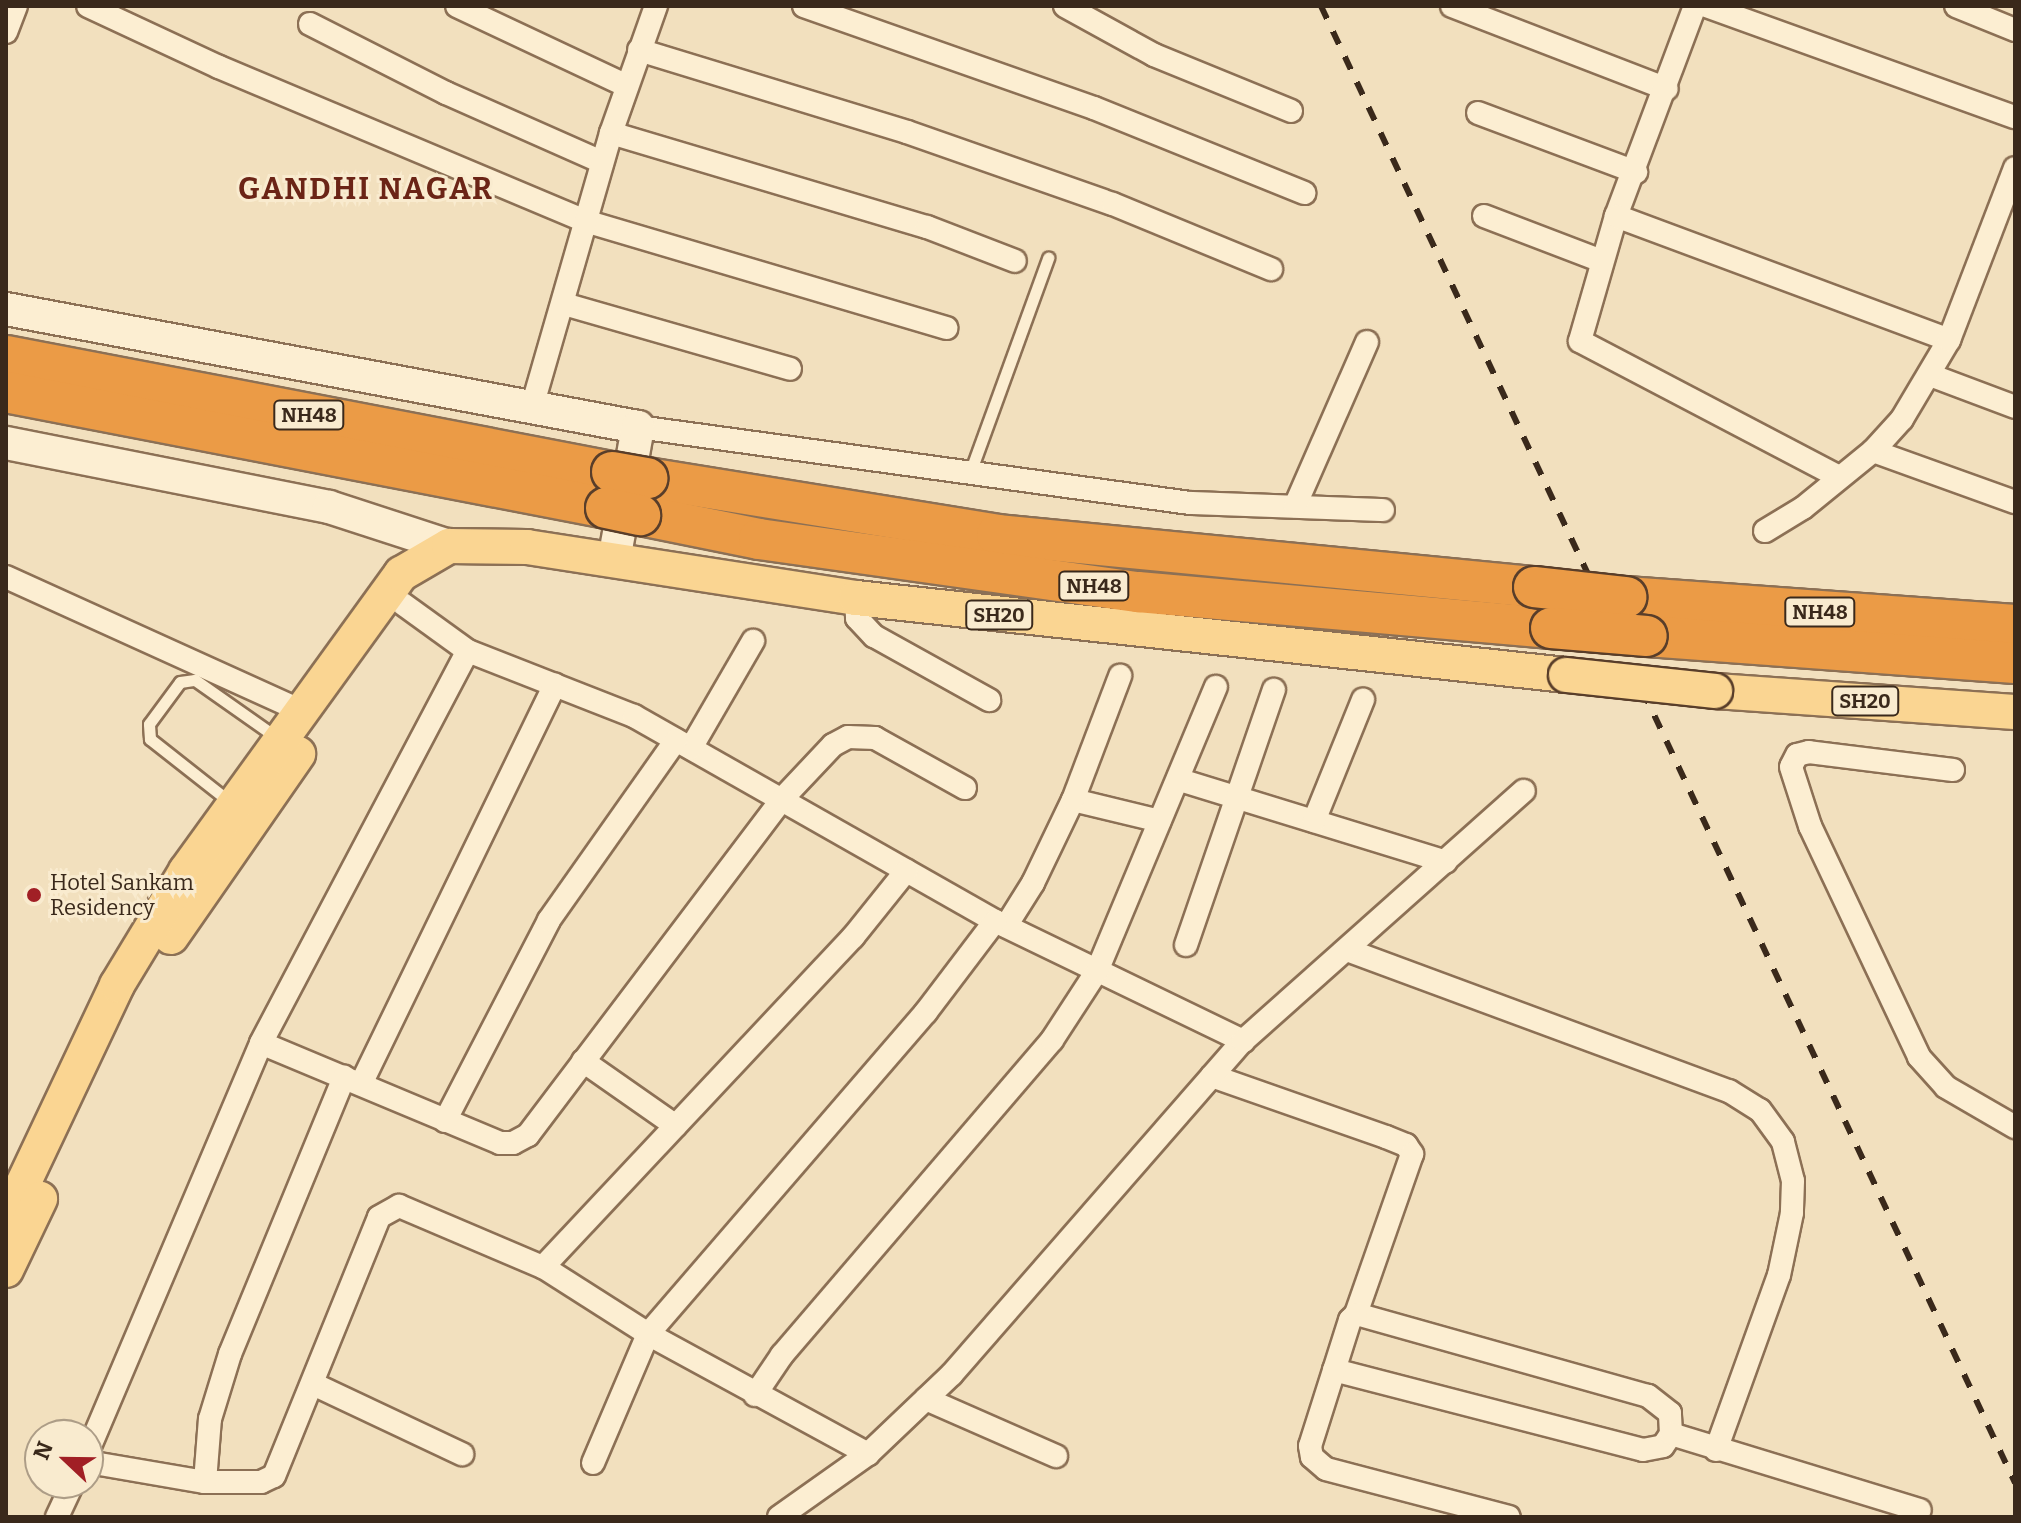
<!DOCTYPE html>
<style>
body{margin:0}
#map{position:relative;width:2021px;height:1523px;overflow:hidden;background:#f2e0be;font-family:Bitter,serif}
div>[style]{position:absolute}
.roads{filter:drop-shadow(2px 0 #8c7055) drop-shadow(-2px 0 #8c7055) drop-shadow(0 2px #8c7055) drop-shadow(0 -2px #8c7055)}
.lane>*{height:11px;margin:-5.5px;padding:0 5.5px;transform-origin:5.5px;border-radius:5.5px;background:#fceed2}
.street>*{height:22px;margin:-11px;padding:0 11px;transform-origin:11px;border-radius:11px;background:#fceed2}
.secondary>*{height:32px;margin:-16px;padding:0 16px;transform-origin:16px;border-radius:16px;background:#fceed2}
.primary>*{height:34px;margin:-17px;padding:0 17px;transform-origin:17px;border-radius:17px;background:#fad592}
.highway>*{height:40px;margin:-20px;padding:0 20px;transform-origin:20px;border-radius:20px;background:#eb9b46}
.rail>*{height:6px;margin-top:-3px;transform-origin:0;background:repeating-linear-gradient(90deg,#3a291b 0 14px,transparent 0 28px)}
.bridges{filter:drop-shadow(2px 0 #593e2a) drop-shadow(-2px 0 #593e2a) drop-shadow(0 2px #593e2a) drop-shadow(0 -2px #593e2a)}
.primary-bridge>*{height:34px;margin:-17px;padding:0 17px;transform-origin:17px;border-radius:17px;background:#fad592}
.highway-bridge>*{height:40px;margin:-20px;padding:0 20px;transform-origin:20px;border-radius:20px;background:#eb9b46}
.dots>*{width:22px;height:22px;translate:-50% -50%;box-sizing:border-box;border:4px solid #f9ebcf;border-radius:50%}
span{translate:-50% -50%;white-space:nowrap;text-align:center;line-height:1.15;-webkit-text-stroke:6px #f9ebcf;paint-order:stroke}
.shield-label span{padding:2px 6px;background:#f9ebcf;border:2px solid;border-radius:6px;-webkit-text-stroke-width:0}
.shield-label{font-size:20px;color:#3a291b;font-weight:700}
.poi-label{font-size:22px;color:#3a291b}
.left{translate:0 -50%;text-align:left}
.district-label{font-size:30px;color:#6b2416;font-weight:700;letter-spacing:2px}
.frame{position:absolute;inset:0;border:8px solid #3a291b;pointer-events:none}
.north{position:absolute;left:24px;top:1419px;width:80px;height:80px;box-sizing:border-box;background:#f9ebcf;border:2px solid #ad9d87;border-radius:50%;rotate:292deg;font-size:22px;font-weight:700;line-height:32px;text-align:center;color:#3a291b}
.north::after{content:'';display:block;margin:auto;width:28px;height:36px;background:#a11f25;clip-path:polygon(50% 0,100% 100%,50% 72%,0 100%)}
</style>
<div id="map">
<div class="roads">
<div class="lane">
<div style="left:971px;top:470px;width:226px;rotate:-70deg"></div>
<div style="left:230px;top:802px;width:102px;rotate:-141.8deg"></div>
<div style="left:150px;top:739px;width:15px;rotate:-94deg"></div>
<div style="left:149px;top:724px;width:52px;rotate:-53.6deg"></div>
<div style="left:180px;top:682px;width:15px;rotate:-8deg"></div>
<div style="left:195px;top:680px;width:103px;rotate:35.1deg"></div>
</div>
<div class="street">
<div style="left:88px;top:6px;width:145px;rotate:25deg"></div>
<div style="left:219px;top:67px;width:397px;rotate:22.8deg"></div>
<div style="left:585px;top:221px;width:377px;rotate:16.5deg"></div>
<div style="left:457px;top:6px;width:188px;rotate:25.2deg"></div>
<div style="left:804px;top:6px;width:307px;rotate:19.4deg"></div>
<div style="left:1094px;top:108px;width:227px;rotate:22deg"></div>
<div style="left:1065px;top:6px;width:102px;rotate:28.8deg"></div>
<div style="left:1154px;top:55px;width:148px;rotate:22.2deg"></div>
<div style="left:1452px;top:6px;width:230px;rotate:21.1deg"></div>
<div style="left:1695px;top:6px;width:224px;rotate:110.6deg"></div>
<div style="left:1616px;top:216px;width:130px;rotate:106.1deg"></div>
<div style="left:1580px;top:341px;width:293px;rotate:27.7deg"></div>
<div style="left:1706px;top:6px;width:328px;rotate:19.8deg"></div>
<div style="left:1956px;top:6px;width:64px;rotate:22.1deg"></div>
<div style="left:310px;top:24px;width:153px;rotate:26.9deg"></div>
<div style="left:446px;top:93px;width:171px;rotate:23.9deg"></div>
<div style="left:6px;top:32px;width:28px;rotate:-69deg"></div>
<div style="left:639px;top:50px;width:280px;rotate:17deg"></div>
<div style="left:907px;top:132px;width:218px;rotate:19.3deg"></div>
<div style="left:1113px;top:204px;width:171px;rotate:22.4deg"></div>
<div style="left:1478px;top:113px;width:169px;rotate:20.5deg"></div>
<div style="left:611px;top:133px;width:330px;rotate:16.6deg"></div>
<div style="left:927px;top:227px;width:94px;rotate:21.1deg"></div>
<div style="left:1484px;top:216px;width:126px;rotate:20.9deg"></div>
<div style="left:1616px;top:216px;width:355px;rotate:20.4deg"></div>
<div style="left:564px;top:304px;width:235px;rotate:16deg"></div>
<div style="left:1930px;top:375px;width:91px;rotate:20.6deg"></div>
<div style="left:532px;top:407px;width:285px;rotate:-73.9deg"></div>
<div style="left:611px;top:133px;width:135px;rotate:-70.5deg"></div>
<div style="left:638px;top:427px;width:557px;rotate:7.84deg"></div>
<div style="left:1190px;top:503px;width:193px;rotate:2.1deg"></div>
<div style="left:1873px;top:451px;width:151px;rotate:19.8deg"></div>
<div style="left:1295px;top:506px;width:179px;rotate:-66.3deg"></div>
<div style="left:1765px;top:531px;width:44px;rotate:-31.2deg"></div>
<div style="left:1803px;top:508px;width:90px;rotate:-39.2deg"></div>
<div style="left:1873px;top:451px;width:43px;rotate:-47.8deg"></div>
<div style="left:1902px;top:419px;width:92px;rotate:-59.3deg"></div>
<div style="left:1949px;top:340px;width:184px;rotate:-69deg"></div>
<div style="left:6px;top:577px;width:324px;rotate:24.4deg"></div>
<div style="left:856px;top:598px;width:20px;rotate:87deg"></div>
<div style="left:857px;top:618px;width:25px;rotate:47deg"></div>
<div style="left:874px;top:636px;width:132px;rotate:29.1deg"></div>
<div style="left:403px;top:604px;width:80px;rotate:35.9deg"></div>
<div style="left:468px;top:651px;width:178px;rotate:21.4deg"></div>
<div style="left:634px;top:716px;width:415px;rotate:29.6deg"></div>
<div style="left:995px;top:921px;width:276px;rotate:25.8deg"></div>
<div style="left:691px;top:748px;width:124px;rotate:-59.9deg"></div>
<div style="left:1953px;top:770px;width:145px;rotate:-172.9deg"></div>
<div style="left:1809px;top:752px;width:12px;rotate:166deg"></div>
<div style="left:1797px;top:755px;width:13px;rotate:117deg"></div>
<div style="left:1791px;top:767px;width:62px;rotate:72.1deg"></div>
<div style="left:1810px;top:826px;width:255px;rotate:64.7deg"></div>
<div style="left:1919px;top:1057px;width:40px;rotate:48deg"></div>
<div style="left:1946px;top:1087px;width:80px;rotate:30.1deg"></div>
<div style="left:1180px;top:780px;width:278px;rotate:17.1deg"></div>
<div style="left:1073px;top:800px;width:89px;rotate:13.6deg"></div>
<div style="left:1314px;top:821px;width:131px;rotate:-68deg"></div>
<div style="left:1006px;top:926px;width:51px;rotate:-57.9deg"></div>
<div style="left:1033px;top:883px;width:92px;rotate:-64.3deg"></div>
<div style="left:1073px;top:800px;width:133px;rotate:-69.2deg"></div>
<div style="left:1186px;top:945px;width:270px;rotate:-71deg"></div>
<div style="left:1347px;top:950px;width:407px;rotate:20.3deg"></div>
<div style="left:1729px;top:1091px;width:36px;rotate:32deg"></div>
<div style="left:1760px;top:1110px;width:39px;rotate:54deg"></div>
<div style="left:1783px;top:1142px;width:40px;rotate:75.6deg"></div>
<div style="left:1793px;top:1181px;width:32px;rotate:92deg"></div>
<div style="left:1792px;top:1213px;width:63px;rotate:101.8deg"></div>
<div style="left:1779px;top:1275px;width:186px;rotate:109.8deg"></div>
<div style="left:261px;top:1043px;width:259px;rotate:22.7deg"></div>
<div style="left:500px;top:1143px;width:13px"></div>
<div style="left:513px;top:1143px;width:17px;rotate:-28deg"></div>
<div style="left:528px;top:1135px;width:423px;rotate:-52.9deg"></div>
<div style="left:783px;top:798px;width:73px;rotate:-46.7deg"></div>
<div style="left:833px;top:745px;width:17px;rotate:-28deg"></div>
<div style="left:848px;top:737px;width:27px;rotate:2deg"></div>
<div style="left:875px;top:738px;width:103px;rotate:29.1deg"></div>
<div style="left:583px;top:1061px;width:113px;rotate:35deg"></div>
<div style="left:1212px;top:1076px;width:184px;rotate:19.3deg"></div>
<div style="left:1386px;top:1137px;width:22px;rotate:22deg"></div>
<div style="left:1406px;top:1145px;width:11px;rotate:56deg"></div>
<div style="left:1412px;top:1154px;width:170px;rotate:109.3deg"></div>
<div style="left:361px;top:1084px;width:444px;rotate:-64.1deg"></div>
<div style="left:445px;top:1121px;width:226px;rotate:-62.6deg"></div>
<div style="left:549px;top:920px;width:220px;rotate:-54.8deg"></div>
<div style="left:543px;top:1267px;width:453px;rotate:-46.8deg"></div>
<div style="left:853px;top:937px;width:85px;rotate:-51.2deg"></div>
<div style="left:1334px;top:1370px;width:319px;rotate:14.5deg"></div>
<div style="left:1643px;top:1450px;width:20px;rotate:-11deg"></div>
<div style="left:1663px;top:1446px;width:14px;rotate:-56deg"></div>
<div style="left:1671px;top:1434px;width:21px;rotate:-93deg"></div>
<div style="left:1670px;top:1413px;width:28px;rotate:-142deg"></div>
<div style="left:1648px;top:1396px;width:303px;rotate:-164.3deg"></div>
<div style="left:1356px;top:1314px;width:8px;rotate:135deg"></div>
<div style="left:1350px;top:1320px;width:132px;rotate:107.6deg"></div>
<div style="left:1310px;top:1446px;width:11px;rotate:80deg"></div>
<div style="left:1312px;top:1457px;width:18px;rotate:41deg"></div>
<div style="left:1326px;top:1469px;width:189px;rotate:14.7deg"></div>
<div style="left:313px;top:1384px;width:165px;rotate:25.2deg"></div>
<div style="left:755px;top:1395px;width:48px;rotate:-56deg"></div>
<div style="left:782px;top:1355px;width:415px;rotate:-49.4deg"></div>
<div style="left:1052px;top:1040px;width:82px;rotate:-56.9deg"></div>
<div style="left:1097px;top:971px;width:308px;rotate:-67.3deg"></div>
<div style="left:926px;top:1399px;width:142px;rotate:23.7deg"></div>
<div style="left:1671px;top:1434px;width:260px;rotate:17deg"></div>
<div style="left:88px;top:1451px;width:443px;rotate:-67deg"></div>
<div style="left:261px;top:1043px;width:443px;rotate:-62.2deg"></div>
<div style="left:88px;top:1462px;width:119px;rotate:9.7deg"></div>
<div style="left:205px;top:1482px;width:56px"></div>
<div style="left:261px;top:1482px;width:14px;rotate:-25deg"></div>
<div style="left:274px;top:1476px;width:279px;rotate:-67.9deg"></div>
<div style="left:379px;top:1217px;width:23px;rotate:-29deg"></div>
<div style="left:399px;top:1206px;width:156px;rotate:23deg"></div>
<div style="left:543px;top:1267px;width:125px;rotate:32.5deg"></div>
<div style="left:648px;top:1334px;width:251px;rotate:28.6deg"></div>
<div style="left:593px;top:1463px;width:140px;rotate:-66.9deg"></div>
<div style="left:648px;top:1334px;width:425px;rotate:-49.2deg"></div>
<div style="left:926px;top:1012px;width:114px;rotate:-52.8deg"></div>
<div style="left:205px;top:1482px;width:63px;rotate:-85.5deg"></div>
<div style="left:210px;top:1419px;width:68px;rotate:-72.9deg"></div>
<div style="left:230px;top:1354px;width:300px;rotate:-67.6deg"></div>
<div style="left:57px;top:1517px;width:38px;rotate:-65deg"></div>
<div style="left:779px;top:1517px;width:109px;rotate:-35.3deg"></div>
<div style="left:868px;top:1454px;width:116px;rotate:-43.6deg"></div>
<div style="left:952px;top:1374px;width:442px;rotate:-48.9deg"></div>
<div style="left:1243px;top:1041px;width:376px;rotate:-41.7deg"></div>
</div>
<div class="secondary">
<div style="left:6px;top:309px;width:643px;rotate:10.58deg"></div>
<div style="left:638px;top:427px;width:135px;rotate:100.2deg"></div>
<div style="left:6px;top:443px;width:329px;rotate:11.2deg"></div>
<div style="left:329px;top:507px;width:126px;rotate:18deg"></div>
</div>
<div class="primary">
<div style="left:1715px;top:691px;width:301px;rotate:4deg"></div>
<div style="left:171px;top:937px;width:223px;rotate:-55.2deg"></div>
<div style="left:6px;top:1220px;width:260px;rotate:-64.7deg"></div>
<div style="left:117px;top:985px;width:133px;rotate:-58.8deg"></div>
<div style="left:186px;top:871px;width:367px;rotate:-54.1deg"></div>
<div style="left:401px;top:574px;width:56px;rotate:-30.3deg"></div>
<div style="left:449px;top:546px;width:78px;rotate:0.7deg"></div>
<div style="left:527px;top:547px;width:333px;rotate:8.8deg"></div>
<div style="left:856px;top:598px;width:714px;rotate:6.19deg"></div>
<div style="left:6px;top:1270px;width:79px;rotate:-64.4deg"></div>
</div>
<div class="highway">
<div style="left:6px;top:356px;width:617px;rotate:10.84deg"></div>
<div style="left:6px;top:392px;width:611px;rotate:10.94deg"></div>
<div style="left:647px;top:478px;width:355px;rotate:9.2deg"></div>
<div style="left:997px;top:535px;width:540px;rotate:5.53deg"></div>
<div style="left:640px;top:515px;width:121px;rotate:11.4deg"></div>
<div style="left:759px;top:539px;width:383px;rotate:8deg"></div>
<div style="left:1138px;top:592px;width:415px;rotate:5deg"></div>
<div style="left:1626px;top:597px;width:390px;rotate:4.1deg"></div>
<div style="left:1647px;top:636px;width:369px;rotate:4.2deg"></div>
</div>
</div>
<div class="rail">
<div style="left:1321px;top:6px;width:1632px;rotate:64.83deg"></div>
</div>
<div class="bridges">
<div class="primary-bridge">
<div style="left:1566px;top:675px;width:150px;rotate:6.1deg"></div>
</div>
<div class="highway-bridge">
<div style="left:612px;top:472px;width:36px;rotate:10deg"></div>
<div style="left:606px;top:508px;width:35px;rotate:12deg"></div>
<div style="left:1534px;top:587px;width:93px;rotate:6.2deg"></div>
<div style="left:1551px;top:628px;width:96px;rotate:4.8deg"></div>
</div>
</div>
<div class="dots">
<div style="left:34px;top:895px;background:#a11f25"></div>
</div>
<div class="shield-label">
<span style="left:309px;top:415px">NH48</span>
<span style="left:1094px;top:586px">NH48</span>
<span style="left:1820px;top:612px">NH48</span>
<span style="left:999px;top:615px">SH20</span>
<span style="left:1865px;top:701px">SH20</span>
</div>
<div class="poi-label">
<span class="left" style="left:50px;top:895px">Hotel Sankam<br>Residency</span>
</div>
<div class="district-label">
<span style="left:366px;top:189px">GANDHI NAGAR</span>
</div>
<div class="frame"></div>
<div class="north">N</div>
</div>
